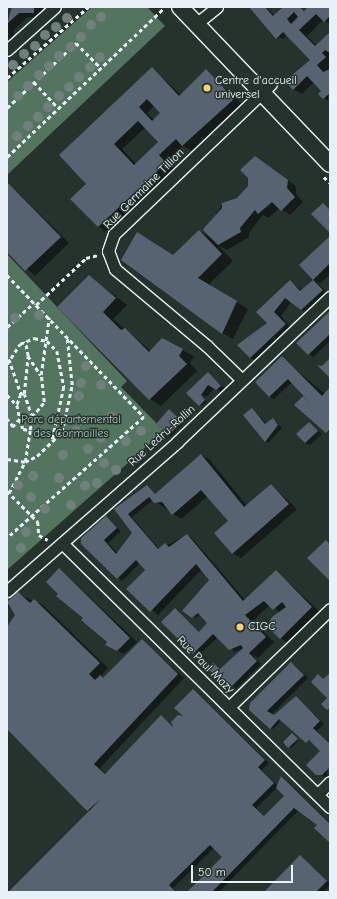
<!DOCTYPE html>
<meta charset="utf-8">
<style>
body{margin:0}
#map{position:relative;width:337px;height:899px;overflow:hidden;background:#26332d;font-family:"Comic Neue",sans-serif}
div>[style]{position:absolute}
.green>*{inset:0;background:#53745e}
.shadow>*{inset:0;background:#0007}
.building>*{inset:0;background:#586371}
.path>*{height:2.5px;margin-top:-1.25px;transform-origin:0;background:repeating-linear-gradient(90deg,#e8f1f8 0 4px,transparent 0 7px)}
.roads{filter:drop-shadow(1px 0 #e8f1f8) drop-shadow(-1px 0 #e8f1f8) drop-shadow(0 1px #e8f1f8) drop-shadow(0 -1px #e8f1f8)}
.street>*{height:11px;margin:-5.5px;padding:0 5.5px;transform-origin:5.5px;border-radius:5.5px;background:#26332d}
.secondary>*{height:16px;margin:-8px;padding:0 8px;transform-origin:8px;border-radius:8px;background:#26332d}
.trees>*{width:10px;height:10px;margin:-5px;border-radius:50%;background:#70807b}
.dots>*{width:11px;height:11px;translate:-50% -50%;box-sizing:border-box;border:2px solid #26332d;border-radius:50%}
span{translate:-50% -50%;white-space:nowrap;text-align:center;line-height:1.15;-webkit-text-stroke:3px #26332d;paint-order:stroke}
.poi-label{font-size:12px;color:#e8f1f8}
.left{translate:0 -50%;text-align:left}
.street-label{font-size:12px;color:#e8f1f8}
.park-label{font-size:12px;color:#acbfba}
.frame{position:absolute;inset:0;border:8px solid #e8f1f8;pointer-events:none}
.scale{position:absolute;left:191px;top:865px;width:102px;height:18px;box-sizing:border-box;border:2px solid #e8f1f8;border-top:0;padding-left:5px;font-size:12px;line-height:14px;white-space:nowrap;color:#e8f1f8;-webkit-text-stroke:3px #26332d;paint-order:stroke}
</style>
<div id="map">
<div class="green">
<div style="clip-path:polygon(92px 7px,147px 7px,165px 26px,7px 175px,7px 82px)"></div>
<div style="clip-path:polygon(7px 254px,127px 381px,121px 387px,164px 431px,7px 570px)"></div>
</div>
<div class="shadow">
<div style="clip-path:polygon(13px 7px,42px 7px,42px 18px,28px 17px,14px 30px,13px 43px,7px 43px,7px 8px,8px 19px,12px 19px)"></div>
<div style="clip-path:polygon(251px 7px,266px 7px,275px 16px,283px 7px,301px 7px,305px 11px,309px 7px,330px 7px,330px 24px,323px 20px,307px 36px,317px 46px,330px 33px,328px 101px,324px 98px,322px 87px,314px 82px,302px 94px,293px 89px,311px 60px,287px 35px,283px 39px,280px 37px,278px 39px,276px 38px,273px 34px,279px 38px)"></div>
<div style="clip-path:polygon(evenodd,152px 68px,181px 95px,206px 71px,242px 104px,192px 151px,183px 146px,167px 161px,174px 168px,107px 232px,98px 226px,88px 184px,152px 68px,155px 105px,162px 113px,154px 120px,147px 113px,155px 105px,152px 68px,145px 128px,159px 142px,136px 164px,122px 149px,145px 128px)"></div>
<div style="clip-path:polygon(255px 157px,296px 186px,296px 194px,303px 202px,290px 215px,280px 208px,268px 218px,263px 215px,249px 233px,249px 237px,227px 250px,218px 245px,233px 261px,208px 285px,248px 309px,233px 339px,222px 333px,148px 239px,174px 256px,199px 231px,210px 237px,205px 230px,223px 204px,237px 198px,249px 187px)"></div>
<div style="clip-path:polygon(7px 182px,69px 243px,35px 276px,7px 251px)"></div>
<div style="clip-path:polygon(330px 237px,330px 274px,321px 283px,316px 282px,329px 294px,308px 314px,291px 302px,281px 316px,292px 329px,257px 362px,250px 358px,290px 281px,302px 291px,313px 281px,317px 283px,300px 265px)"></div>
<div style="clip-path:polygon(90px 277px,127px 305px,113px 319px,151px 351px,162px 340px,194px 356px,190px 363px,197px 371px,161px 406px,150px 399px,58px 307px)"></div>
<div style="clip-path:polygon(330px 312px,330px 341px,313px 357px,297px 343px)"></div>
<div style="clip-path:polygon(282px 358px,325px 394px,330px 389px,330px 434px,292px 382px,274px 399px,269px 396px)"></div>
<div style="clip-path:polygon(208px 374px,225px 389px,221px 392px,215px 388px,206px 397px,200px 394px,207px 402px,202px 406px,188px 393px)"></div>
<div style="clip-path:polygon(252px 409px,267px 424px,273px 419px,282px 428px,268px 443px,244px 415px)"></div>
<div style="clip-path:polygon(171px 412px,183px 424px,171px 436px,169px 435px)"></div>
<div style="clip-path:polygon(309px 423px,322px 434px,310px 445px,305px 443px)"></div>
<div style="clip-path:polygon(202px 455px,210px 460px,247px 506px,271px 485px,297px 509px,241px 558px,232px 553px,229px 521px,208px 496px,181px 519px,153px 500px,132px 517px,159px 549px,187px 535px,192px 538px,245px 600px,276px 571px,319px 611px,287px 642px,280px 638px,280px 612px,270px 605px,260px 614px,253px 621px,274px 642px,258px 658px,251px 653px,261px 664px,237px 688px,226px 685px,213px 664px,221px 670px,243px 649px,235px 652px,218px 637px,198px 656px,193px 653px,175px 609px,200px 632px,209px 623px,200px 614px,195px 618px,183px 611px,211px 580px,202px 569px,158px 615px,128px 589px,146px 570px,140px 563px,122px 581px,82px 544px,106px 518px,121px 531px,108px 543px,118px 554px,136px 536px,115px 509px,147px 486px,156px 494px)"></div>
<div style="clip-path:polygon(60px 569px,137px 642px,124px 654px,112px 648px,60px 593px)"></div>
<div style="clip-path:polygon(evenodd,18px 594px,43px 605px,108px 668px,100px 677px,104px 679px,142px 640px,184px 678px,100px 768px,106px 774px,161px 716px,174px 727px,182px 719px,193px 690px,269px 763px,262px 770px,278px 786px,282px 777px,285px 779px,330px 823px,330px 843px,319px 825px,298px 811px,219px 892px,188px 892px,224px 857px,214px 848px,173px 888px,177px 892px,7px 892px,90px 811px,7px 728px,7px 628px,18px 616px,7px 604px,18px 594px,277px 788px,286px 796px,265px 816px,256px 808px,277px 788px)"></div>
<div style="clip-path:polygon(292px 663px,308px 678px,271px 715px,274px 717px,296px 697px,324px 724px,317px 731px,330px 744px,327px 777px,317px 774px,322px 751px,312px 740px,306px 742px,278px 718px,280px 722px,273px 729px,250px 709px)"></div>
<div style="clip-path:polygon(294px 736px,299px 740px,291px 748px,289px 747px)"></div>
<div style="clip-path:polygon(300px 856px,330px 884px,324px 892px,265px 892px)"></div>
</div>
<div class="building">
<div style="clip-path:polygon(12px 7px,34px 7px,34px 13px,19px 13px,7px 24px)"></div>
<div style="clip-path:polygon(evenodd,249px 7px,265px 7px,273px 16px,283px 7px,300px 7px,304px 11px,308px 7px,330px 7px,330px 16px,324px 22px,316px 14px,299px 30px,315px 46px,330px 32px,330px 53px,325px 50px,322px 53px,326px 57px,317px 65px,323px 72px,330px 69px,330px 93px,323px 99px,318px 94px,321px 91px,307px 76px,293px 90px,285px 81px,310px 60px,283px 32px,276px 39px,249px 7px,294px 12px,298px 17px,291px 24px,287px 19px,294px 12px)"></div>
<div style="clip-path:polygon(evenodd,152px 67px,179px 96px,206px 69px,234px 99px,182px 146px,176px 139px,159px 155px,166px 163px,98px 227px,70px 199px,86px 184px,59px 155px,152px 67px,147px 99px,160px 113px,152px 121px,139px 107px,147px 99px,152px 67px,138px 121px,158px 142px,134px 165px,114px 144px,138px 121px)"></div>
<div style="clip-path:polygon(255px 156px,288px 180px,287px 188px,295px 197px,281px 211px,272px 202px,258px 214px,255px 210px,240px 228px,241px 232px,218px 245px,203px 230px,205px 227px,222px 208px,222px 203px,237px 198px,248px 186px,248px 178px,240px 170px)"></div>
<div style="clip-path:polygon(7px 182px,61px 237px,25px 271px,7px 252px)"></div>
<div style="clip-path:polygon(323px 203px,330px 210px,330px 233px,311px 214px)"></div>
<div style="clip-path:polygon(199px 230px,222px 254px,198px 278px,237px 301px,222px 334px,121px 260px,137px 232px,173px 255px)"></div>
<div style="clip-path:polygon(330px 236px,330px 263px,313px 280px,299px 265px)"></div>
<div style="clip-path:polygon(89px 275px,116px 298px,103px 312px,121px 330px,125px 328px,149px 352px,162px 338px,183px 349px,179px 356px,187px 364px,149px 400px,57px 307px)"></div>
<div style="clip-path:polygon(290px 280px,300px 291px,313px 280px,323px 290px,301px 310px,285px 298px,274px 312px,286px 324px,250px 358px,237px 345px,267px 323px,256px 312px)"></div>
<div style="clip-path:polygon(330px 311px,330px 334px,308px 355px,296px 343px)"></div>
<div style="clip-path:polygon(282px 356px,322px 396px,330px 387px,330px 429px,326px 433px,294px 405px,303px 396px,314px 408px,288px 379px,269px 397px,255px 382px)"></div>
<div style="clip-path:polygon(330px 358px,330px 378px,317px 365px,322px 366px)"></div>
<div style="clip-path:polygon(208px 372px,221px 386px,216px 390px,208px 385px,201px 395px,205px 400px,199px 406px,186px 393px)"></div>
<div style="clip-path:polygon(252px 408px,265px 424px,273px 418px,278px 425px,265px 442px,243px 415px)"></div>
<div style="clip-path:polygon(169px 409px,182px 422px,168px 436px,156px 424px)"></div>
<div style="clip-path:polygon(309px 422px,318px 431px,305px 443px,296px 434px)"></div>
<div style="clip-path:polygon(201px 454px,244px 507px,271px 484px,289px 504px,232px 554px,214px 533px,228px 521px,201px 490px,172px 515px,162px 502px,154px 503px,149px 497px,128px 514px,158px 549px,165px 543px,169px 547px,187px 534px,243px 601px,276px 570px,312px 607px,280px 639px,267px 626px,272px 617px,286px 607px,282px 602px,273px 610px,264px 601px,245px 615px,266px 637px,249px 653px,257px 661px,232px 686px,225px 686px,207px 668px,213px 663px,220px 669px,243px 648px,241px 645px,229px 650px,213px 634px,193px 654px,161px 622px,175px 608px,199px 632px,207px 623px,198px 613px,192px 618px,182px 611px,209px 580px,196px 564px,150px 612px,126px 589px,145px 570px,136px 560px,117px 579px,81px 544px,81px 538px,106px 516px,117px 528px,104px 540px,116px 554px,132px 533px,114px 509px,147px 485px,155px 494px)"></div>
<div style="clip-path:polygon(326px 540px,330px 545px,330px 581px,307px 558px)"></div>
<div style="clip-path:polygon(59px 568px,130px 638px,117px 651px,105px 645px,107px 642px,81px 620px,83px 618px,56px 596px,58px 594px,46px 582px)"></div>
<div style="clip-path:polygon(18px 592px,30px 603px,34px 599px,100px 663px,89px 674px,95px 680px,100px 675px,103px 678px,142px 639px,178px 674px,94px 764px,105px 774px,161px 715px,173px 727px,171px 722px,178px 715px,183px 716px,174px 708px,193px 689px,265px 760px,258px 767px,274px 783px,252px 805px,264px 816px,284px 796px,276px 788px,281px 776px,330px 824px,330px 843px,314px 828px,317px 825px,294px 808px,212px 892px,187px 892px,222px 857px,210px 845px,169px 885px,176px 892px,8px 892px,101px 799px,87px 811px,7px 729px,7px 627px,15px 615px,7px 602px)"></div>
<div style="clip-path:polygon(291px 662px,304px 675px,267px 711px,274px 715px,296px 696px,320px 721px,313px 728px,330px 744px,330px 767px,322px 775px,316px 775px,306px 765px,320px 751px,309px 740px,306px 743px,279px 719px,270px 729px,249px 710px,250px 703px)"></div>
<div style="clip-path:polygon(330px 673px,330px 707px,327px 710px,321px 704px,327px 698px,311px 682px,318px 674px,323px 679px)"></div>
<div style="clip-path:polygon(292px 733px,298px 739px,288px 748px,283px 742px)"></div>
<div style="clip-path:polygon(300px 855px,327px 881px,316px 892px,264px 892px)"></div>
</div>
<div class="path">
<div style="left:7px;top:78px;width:108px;rotate:-41.2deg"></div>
<div style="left:34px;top:82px;width:35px;rotate:47deg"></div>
<div style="left:7px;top:108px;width:95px;rotate:-43.3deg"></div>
<div style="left:76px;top:43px;width:35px;rotate:45deg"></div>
<div style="left:7px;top:157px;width:216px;rotate:-43.5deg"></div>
<div style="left:324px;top:177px;width:8px;rotate:45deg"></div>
<div style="left:7px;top:275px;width:197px;rotate:46deg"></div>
<div style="left:144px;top:417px;width:183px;rotate:138.5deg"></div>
<div style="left:36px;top:305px;width:69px;rotate:-43.2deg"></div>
<div style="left:86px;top:258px;width:12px;rotate:-14deg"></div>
<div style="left:7px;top:327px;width:36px;rotate:-42deg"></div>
<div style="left:28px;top:356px;width:23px;rotate:56deg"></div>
<div style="left:9px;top:359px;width:37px;rotate:71deg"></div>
<div style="left:21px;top:394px;width:12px;rotate:110deg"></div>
<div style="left:7px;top:364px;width:24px;rotate:-57deg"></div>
<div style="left:20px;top:344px;width:15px;rotate:-23deg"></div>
<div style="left:34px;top:338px;width:13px;rotate:13deg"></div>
<div style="left:47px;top:341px;width:14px;rotate:45deg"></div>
<div style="left:57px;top:351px;width:37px;rotate:79deg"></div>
<div style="left:64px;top:387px;width:56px;rotate:102.3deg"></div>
<div style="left:24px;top:394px;width:38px;rotate:-84deg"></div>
<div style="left:28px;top:356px;width:15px;rotate:-101deg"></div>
<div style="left:7px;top:395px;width:14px;rotate:45deg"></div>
<div style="left:17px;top:405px;width:14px;rotate:78deg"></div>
<div style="left:20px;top:419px;width:11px;rotate:131deg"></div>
<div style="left:13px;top:427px;width:10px;rotate:-127deg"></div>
<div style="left:32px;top:417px;width:19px;rotate:-51deg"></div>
<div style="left:44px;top:402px;width:27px;rotate:-96deg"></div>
<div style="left:41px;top:375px;width:58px;rotate:-82deg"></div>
<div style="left:20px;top:419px;width:10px;rotate:73deg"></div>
<div style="left:23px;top:429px;width:7px;rotate:8deg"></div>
<div style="left:30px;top:430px;width:13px;rotate:-81deg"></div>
<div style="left:32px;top:417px;width:24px;rotate:-109deg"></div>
<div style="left:24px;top:394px;width:3px;rotate:180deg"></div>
<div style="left:7px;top:459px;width:18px;rotate:9deg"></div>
<div style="left:25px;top:462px;width:13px;rotate:-27deg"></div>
<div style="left:37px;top:456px;width:35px;rotate:-44deg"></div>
<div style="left:62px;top:432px;width:48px;rotate:-78deg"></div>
<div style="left:72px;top:385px;width:47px;rotate:-96.1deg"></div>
<div style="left:7px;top:491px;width:44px;rotate:45deg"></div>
<div style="left:38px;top:522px;width:13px;rotate:86deg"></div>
<div style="left:39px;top:535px;width:10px;rotate:29deg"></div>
<div style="left:9px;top:493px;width:35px;rotate:-63deg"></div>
<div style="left:25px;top:462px;width:32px;rotate:-81deg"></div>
</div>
<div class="roads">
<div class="street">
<div style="left:196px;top:24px;width:27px;rotate:-39deg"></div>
<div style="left:7px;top:50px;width:64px;rotate:-41.9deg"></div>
<div style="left:242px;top:380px;width:49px;rotate:-135.8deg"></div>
<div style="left:207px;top:346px;width:120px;rotate:-140.1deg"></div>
<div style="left:115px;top:269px;width:19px;rotate:-111deg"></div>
<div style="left:108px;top:251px;width:18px;rotate:-71deg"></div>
<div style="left:114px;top:234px;width:217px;rotate:-43.7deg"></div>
<div style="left:62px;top:543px;width:376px;rotate:44.6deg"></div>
<div style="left:7px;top:591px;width:226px;rotate:-41.2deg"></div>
<div style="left:177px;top:442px;width:211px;rotate:-43.5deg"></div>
<div style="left:229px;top:707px;width:141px;rotate:-44.1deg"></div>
<div style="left:318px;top:794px;width:17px;rotate:-45deg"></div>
</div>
<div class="secondary">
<div style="left:180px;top:7px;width:217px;rotate:46.3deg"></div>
</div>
</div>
<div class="trees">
<div style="left:101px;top:17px"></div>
<div style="left:67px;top:18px"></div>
<div style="left:91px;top:25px"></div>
<div style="left:56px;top:27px"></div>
<div style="left:45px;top:35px"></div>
<div style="left:81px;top:37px"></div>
<div style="left:35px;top:46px"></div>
<div style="left:71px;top:47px"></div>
<div style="left:24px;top:54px"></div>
<div style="left:59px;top:56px"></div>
<div style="left:100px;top:57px"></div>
<div style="left:13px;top:65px"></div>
<div style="left:49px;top:66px"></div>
<div style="left:90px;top:67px"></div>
<div style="left:39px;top:75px"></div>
<div style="left:79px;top:77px"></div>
<div style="left:28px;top:86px"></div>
<div style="left:69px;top:87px"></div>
<div style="left:18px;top:96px"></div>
<div style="left:59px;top:96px"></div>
<div style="left:48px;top:107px"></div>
<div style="left:38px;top:117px"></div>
<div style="left:28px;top:126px"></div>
<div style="left:17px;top:136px"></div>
<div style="left:39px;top:315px"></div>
<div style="left:15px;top:318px"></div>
<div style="left:86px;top:366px"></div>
<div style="left:81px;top:383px"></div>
<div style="left:101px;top:385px"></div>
<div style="left:79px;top:396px"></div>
<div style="left:111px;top:417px"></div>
<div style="left:76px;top:431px"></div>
<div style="left:141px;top:431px"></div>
<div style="left:101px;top:438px"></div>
<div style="left:126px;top:441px"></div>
<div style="left:88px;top:449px"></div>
<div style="left:63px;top:455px"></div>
<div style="left:104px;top:463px"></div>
<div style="left:116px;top:470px"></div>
<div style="left:33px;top:476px"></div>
<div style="left:59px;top:478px"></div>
<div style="left:97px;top:483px"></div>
<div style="left:18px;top:485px"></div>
<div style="left:85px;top:486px"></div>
<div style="left:31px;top:497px"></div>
<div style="left:71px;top:505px"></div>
<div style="left:45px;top:509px"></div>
<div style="left:26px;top:532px"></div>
<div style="left:21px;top:548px"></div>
</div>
<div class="dots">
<div style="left:207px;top:88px;background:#ffd166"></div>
<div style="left:240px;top:627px;background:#ffd166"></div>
</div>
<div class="poi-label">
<span class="left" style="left:215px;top:88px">Centre d'accueil<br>universel</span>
<span class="left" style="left:248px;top:627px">CIGC</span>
</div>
<div class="street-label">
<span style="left:144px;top:189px;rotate:-45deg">Rue Germaine Tillion</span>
<span style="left:162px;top:436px;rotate:-42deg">Rue Ledru-Rollin</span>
<span style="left:205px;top:665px;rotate:45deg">Rue Paul Mazy</span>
</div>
<div class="park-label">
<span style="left:71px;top:427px">Parc départemental<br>des Cormailles</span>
</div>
<div class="frame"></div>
<div class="scale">50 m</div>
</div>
